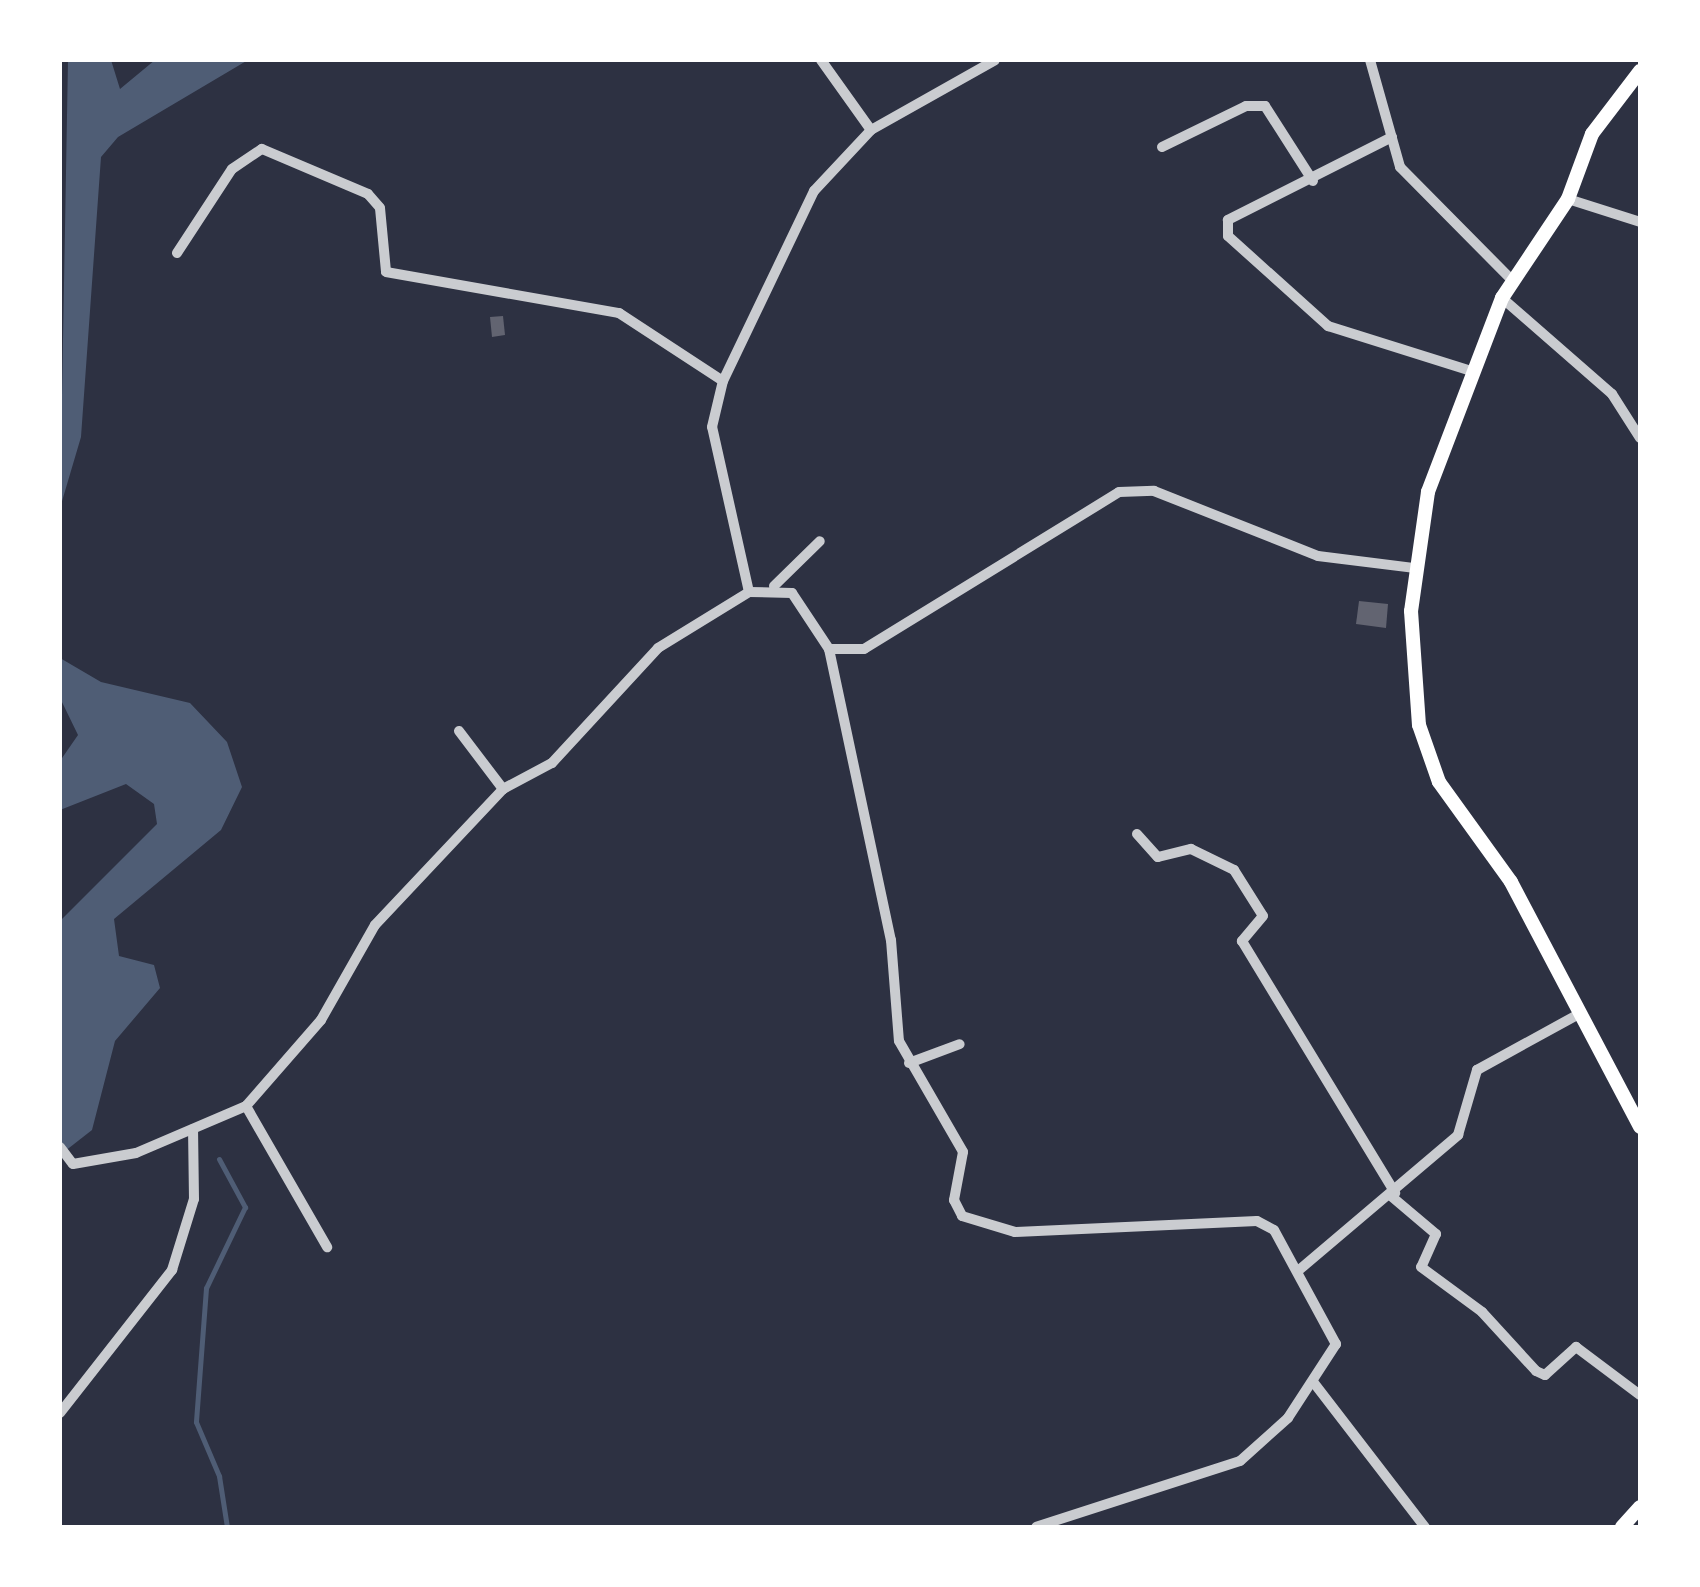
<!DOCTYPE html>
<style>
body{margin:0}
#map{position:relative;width:1700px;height:1587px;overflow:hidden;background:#2d3142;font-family:"Space Grotesk",sans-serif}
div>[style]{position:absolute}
.water>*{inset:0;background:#4f5d75}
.stream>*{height:5px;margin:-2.5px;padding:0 2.5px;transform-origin:2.5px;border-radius:2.5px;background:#4f5d75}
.building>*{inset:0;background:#626471}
.minor>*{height:10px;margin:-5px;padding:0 5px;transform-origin:5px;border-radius:5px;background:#caccd0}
.secondary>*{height:14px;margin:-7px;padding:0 7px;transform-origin:7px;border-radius:7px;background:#fff}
span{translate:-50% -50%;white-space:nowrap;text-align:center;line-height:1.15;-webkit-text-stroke:8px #fff;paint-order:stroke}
.frame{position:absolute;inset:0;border:62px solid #fff;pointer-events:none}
</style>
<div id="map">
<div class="water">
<div style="clip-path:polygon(68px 60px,111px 60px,120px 89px,155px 60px,248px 60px,118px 137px,101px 157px,81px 437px,60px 508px)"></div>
<div style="clip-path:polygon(60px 658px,101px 682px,190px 703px,227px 742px,242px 787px,221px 830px,114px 919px,119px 956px,154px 965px,160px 988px,115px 1041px,92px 1130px,60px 1155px,60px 921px,157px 824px,154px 804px,126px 784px,60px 810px,60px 761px,78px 735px,60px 698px)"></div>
</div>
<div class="stream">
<div style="left:219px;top:1159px;width:55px;rotate:61.6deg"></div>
<div style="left:245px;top:1207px;width:90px;rotate:115.7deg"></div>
<div style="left:206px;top:1288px;width:134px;rotate:94.3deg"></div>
<div style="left:196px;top:1422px;width:59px;rotate:66.9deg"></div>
<div style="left:219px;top:1476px;width:52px;rotate:81.1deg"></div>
</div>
<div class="building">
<div style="clip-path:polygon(503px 316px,505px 335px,492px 337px,490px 317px)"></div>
<div style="clip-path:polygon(1359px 601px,1388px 604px,1386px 628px,1356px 624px)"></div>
</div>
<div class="minor">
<div style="left:821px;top:60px;width:86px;rotate:54.5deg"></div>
<div style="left:1370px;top:60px;width:111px;rotate:74.3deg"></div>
<div style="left:1400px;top:167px;width:159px;rotate:45.3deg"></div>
<div style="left:1392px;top:137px;width:184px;rotate:153.2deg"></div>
<div style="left:1228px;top:220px;width:16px;rotate:90deg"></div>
<div style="left:1228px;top:236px;width:135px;rotate:42deg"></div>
<div style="left:1328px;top:326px;width:151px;rotate:17.4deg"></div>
<div style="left:1162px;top:147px;width:93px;rotate:-26deg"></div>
<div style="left:1246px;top:106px;width:19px"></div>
<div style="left:1265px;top:106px;width:89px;rotate:57.4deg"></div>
<div style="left:1568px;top:199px;width:76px;rotate:17.7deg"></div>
<div style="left:177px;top:253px;width:100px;rotate:-56.8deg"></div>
<div style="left:232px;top:169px;width:36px;rotate:-34deg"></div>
<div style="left:262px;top:149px;width:115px;rotate:23deg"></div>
<div style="left:368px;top:194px;width:18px;rotate:49deg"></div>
<div style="left:380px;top:208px;width:64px;rotate:84.6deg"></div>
<div style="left:386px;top:272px;width:237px;rotate:10deg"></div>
<div style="left:619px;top:313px;width:124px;rotate:33.2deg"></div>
<div style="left:1502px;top:298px;width:146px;rotate:41.1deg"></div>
<div style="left:1612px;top:394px;width:52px;rotate:57.5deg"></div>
<div style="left:774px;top:586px;width:64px;rotate:-44.4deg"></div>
<div style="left:749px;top:592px;width:169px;rotate:-102.6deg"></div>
<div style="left:712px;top:427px;width:47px;rotate:-76.6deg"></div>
<div style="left:723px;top:381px;width:211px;rotate:-64.4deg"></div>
<div style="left:814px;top:191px;width:83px;rotate:-46.9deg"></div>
<div style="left:871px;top:130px;width:142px;rotate:-29.4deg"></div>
<div style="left:829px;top:649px;width:298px;rotate:78deg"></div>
<div style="left:891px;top:940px;width:101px;rotate:85.5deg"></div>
<div style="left:899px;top:1041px;width:128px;rotate:60deg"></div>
<div style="left:963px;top:1152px;width:49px;rotate:100.6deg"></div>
<div style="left:954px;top:1200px;width:18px;rotate:63deg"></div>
<div style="left:962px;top:1216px;width:55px;rotate:16.8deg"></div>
<div style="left:1015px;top:1232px;width:242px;rotate:-2.6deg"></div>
<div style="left:1257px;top:1221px;width:19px;rotate:28deg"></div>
<div style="left:1274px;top:1230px;width:130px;rotate:61.5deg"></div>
<div style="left:1336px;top:1344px;width:88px;rotate:123deg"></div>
<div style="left:1288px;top:1418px;width:64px;rotate:138.1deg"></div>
<div style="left:1240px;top:1461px;width:214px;rotate:162.1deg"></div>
<div style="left:459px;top:731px;width:73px;rotate:52.8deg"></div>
<div style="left:1137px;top:834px;width:31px;rotate:48deg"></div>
<div style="left:1158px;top:857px;width:34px;rotate:-14deg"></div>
<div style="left:1191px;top:849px;width:48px;rotate:26deg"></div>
<div style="left:1234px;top:870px;width:54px;rotate:57.8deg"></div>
<div style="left:1263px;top:916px;width:33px;rotate:130deg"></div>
<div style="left:1242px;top:941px;width:295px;rotate:58.7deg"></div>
<div style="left:909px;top:1063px;width:54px;rotate:-20.4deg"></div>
<div style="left:246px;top:1106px;width:163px;rotate:60.1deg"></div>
<div style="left:60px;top:1147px;width:21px;rotate:53deg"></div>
<div style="left:73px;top:1164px;width:64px;rotate:-9.9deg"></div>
<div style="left:136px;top:1153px;width:120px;rotate:-23.1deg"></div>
<div style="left:246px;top:1106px;width:114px;rotate:-48.9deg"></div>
<div style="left:321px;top:1020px;width:109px;rotate:-60.4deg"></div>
<div style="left:375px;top:925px;width:187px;rotate:-46.7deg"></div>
<div style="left:503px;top:789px;width:55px;rotate:-28deg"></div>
<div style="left:552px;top:763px;width:156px;rotate:-47.3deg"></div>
<div style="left:658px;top:648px;width:107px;rotate:-31.6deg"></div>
<div style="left:749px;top:592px;width:43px;rotate:1.3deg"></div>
<div style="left:792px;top:593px;width:67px;rotate:56.5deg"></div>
<div style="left:829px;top:649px;width:35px"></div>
<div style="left:864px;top:649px;width:299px;rotate:-31.6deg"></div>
<div style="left:1119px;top:492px;width:35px;rotate:-2deg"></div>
<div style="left:1154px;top:491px;width:176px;rotate:21.6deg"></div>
<div style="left:1318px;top:556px;width:98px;rotate:7.1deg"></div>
<div style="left:1391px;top:1196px;width:59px;rotate:40.2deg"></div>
<div style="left:1436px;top:1234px;width:36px;rotate:114deg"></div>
<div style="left:1421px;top:1267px;width:76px;rotate:36.4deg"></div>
<div style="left:1482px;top:1312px;width:80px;rotate:47.5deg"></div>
<div style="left:1536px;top:1371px;width:10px;rotate:24deg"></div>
<div style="left:1545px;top:1375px;width:42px;rotate:-42.1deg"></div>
<div style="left:1576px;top:1347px;width:80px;rotate:36.9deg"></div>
<div style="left:1299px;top:1270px;width:209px;rotate:-40.3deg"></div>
<div style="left:1458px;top:1135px;width:68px;rotate:-73.7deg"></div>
<div style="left:1477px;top:1070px;width:114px;rotate:-28.8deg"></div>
<div style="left:1314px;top:1383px;width:182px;rotate:52.4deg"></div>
<div style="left:60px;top:1413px;width:182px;rotate:-51.9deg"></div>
<div style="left:172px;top:1270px;width:74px;rotate:-72.8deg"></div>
<div style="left:194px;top:1199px;width:70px;rotate:-90.8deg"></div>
</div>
<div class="secondary">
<div style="left:1640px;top:71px;width:79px;rotate:127.3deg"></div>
<div style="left:1592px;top:134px;width:69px;rotate:110.3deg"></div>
<div style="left:1568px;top:199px;width:119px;rotate:123.7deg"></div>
<div style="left:1502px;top:298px;width:208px;rotate:110.9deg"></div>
<div style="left:1428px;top:492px;width:120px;rotate:98.1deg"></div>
<div style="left:1411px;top:611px;width:114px;rotate:86deg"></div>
<div style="left:1419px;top:725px;width:60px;rotate:70.7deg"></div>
<div style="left:1439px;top:782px;width:123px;rotate:54.2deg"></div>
<div style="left:1511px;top:882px;width:277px;rotate:62.2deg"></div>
<div style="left:1622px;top:1527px;width:27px;rotate:-48deg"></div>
</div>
<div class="frame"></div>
</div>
